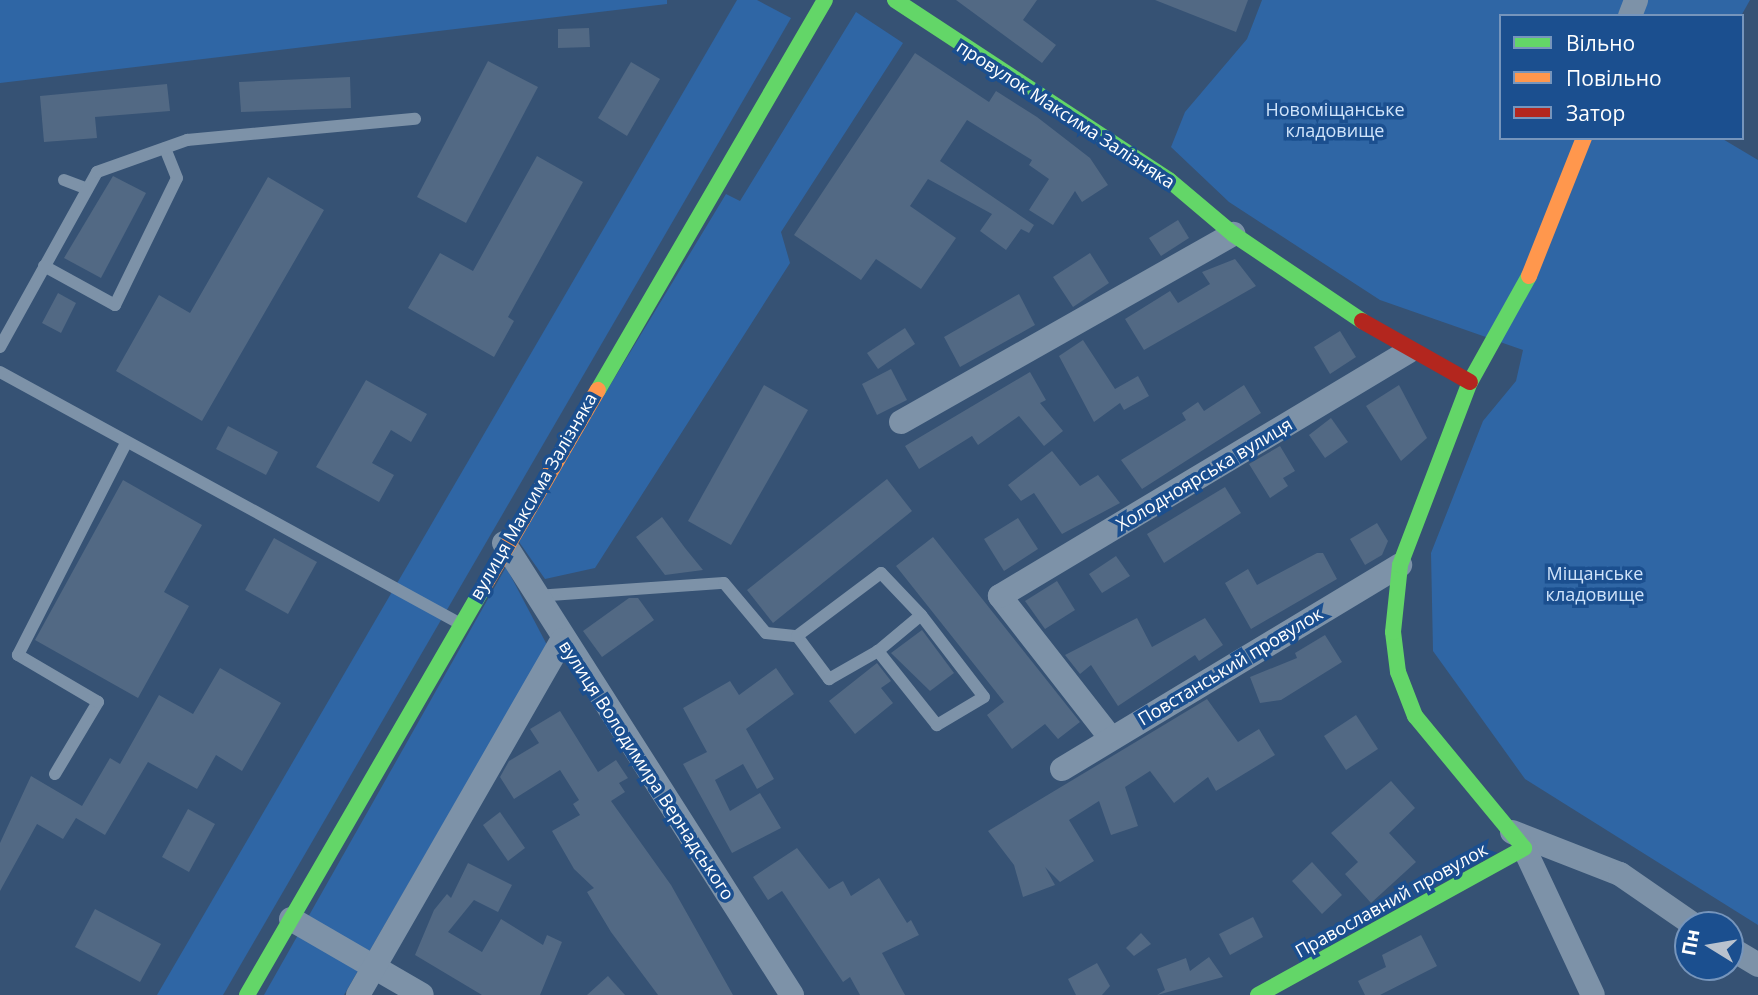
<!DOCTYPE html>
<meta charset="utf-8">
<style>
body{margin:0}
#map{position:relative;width:1758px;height:995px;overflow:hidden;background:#365274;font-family:"Open Sans",sans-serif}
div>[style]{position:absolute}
.green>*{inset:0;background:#2f66a5}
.building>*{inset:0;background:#526984}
.lane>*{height:12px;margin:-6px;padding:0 6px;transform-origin:6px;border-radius:6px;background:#7d92a8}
.street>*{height:24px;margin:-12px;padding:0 12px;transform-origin:12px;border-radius:12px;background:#7d92a8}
.fast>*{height:16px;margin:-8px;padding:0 8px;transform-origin:8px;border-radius:8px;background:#63d668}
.slow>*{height:16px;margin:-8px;padding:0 8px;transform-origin:8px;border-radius:8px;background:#ff974d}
.jam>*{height:16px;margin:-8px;padding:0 8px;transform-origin:8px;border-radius:8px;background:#b3261e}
span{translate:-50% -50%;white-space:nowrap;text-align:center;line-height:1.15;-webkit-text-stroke:7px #1b4f8f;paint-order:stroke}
.park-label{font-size:18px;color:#cfe3fa}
.street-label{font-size:18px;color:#fff}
.legend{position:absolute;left:1499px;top:14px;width:245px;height:126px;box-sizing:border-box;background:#1b4f8f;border:2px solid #7695bc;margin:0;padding:9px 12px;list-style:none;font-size:21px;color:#fff}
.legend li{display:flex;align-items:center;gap:14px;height:35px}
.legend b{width:35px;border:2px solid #7695bc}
.north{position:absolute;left:1674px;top:911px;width:70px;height:70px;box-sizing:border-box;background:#1b4f8f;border:2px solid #7695bc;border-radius:50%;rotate:281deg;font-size:19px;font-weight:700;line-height:28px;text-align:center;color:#fff}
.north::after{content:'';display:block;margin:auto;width:24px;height:32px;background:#b9c2ce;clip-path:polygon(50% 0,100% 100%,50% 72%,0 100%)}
</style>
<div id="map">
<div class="green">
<div style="clip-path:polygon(0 0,667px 0,667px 4px,0 83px)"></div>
<div style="clip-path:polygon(737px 0,757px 0,791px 18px,223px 995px,157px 995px)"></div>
<div style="clip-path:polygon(1262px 0,1750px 0,1741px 16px,1501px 16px,1501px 138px,1721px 138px,1758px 160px,1758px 925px,1525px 779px,1433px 651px,1431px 553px,1483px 421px,1516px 381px,1523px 350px,1380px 300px,1229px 202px,1171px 147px,1185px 112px,1247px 39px)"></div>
<div style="clip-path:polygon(856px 12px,903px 43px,781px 232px,790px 263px,595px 568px,545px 579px,517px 539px,726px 194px,740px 201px)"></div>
<div style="clip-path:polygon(506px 567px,547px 645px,344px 995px,264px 995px)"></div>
</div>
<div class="building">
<div style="clip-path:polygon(956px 0,1037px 0,1023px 20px,1056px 45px,1042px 63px)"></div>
<div style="clip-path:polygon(1155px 0,1248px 0,1236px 32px)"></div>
<div style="clip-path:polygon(589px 28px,590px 47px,558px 48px,558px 29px)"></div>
<div style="clip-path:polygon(915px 53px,989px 102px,996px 91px,1037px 117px,1090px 158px,1108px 185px,1082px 202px,1075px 191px,1053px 225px,1029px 210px,1049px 179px,1029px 165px,1032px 160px,967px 120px,940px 161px,1034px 225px,1029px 233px,1021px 229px,1006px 250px,980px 231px,992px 214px,928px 179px,910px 206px,956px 238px,921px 289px,876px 259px,861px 280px,794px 235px)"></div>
<div style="clip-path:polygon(488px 61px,538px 87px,466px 223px,417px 197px)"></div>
<div style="clip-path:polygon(631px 62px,660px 79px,627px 136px,598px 118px)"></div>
<div style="clip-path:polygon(350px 77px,351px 108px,241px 112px,239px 82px)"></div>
<div style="clip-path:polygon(167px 84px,170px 111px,95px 117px,97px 138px,44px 142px,40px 96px)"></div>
<div style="clip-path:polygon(537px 156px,583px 182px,508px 317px,514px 321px,494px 357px,408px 308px,440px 253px,473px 271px)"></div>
<div style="clip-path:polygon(113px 176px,146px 193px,101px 278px,64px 258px)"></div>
<div style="clip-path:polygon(268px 177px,324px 210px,202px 421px,116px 371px,159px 295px,190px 313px)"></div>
<div style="clip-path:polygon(1178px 220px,1189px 238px,1161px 256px,1149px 238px)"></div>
<div style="clip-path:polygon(1090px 253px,1109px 283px,1073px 307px,1053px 277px)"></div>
<div style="clip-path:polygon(1235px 259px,1256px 286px,1144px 350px,1125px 319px,1170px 291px,1178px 303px,1210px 284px,1202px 272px)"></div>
<div style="clip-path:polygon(58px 293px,76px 303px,61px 333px,42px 323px)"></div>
<div style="clip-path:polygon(1019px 294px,1035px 325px,960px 367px,944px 337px)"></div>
<div style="clip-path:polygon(905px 328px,915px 344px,878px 369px,867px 353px)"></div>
<div style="clip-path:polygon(1340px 331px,1356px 357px,1330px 374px,1314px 347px)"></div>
<div style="clip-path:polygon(1083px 340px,1115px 389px,1138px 376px,1149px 396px,1124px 410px,1120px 403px,1094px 422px,1059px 356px)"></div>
<div style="clip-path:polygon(891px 369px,907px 400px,877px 415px,862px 384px)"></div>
<div style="clip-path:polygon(1030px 372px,1046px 400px,1040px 403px,1063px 431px,1044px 446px,1019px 416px,978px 445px,972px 436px,919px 469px,905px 446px)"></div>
<div style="clip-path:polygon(366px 380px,427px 414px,411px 442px,391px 430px,372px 463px,394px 475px,379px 502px,316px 467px)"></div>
<div style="clip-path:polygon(764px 385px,808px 410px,731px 545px,688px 521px)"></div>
<div style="clip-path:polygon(1244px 385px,1261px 413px,1142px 489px,1121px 460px,1186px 420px,1182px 413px,1198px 402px,1204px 411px)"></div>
<div style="clip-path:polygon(1399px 385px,1427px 438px,1401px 461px,1366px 406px)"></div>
<div style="clip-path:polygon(1331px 418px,1348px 442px,1325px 458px,1309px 435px)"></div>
<div style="clip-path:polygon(228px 426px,278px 452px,266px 475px,216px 449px)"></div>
<div style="clip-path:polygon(1280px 446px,1295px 471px,1283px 478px,1288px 486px,1270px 498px,1249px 464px)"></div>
<div style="clip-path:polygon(1052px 451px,1080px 486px,1098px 475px,1120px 503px,1062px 534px,1034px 493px,1021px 501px,1008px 485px)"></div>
<div style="clip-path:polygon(887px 479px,912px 511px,773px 623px,747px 590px)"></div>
<div style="clip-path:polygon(123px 480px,202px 525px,164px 592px,189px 606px,138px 698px,35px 640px)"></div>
<div style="clip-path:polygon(1225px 487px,1241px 513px,1164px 563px,1147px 534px)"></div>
<div style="clip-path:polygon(662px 517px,685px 548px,703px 570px,665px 575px,636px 537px)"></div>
<div style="clip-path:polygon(1018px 518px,1038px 549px,1004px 571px,984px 539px)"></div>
<div style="clip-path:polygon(1377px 523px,1388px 541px,1382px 555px,1365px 565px,1350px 539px)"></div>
<div style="clip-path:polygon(933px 537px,1080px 722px,1058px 739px,1045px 724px,1012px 749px,987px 715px,1004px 702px,896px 566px)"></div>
<div style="clip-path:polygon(274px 538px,317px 562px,288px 614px,245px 590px)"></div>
<div style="clip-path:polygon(1317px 553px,1323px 553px,1337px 579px,1251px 629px,1225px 583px,1248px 569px,1257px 585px)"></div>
<div style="clip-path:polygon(1116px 556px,1130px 576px,1102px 593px,1089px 574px)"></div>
<div style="clip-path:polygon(1057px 581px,1075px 610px,1045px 629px,1025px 601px)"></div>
<div style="clip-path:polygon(629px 598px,638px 598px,654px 620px,602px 657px,583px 631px)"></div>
<div style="clip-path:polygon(1137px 618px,1152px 647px,1205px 618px,1223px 645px,1199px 661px,1195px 655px,1118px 706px,1091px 665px,1080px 674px,1065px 655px)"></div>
<div style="clip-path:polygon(922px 630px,954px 673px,930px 691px,891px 653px)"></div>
<div style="clip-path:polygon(1325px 635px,1342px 662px,1281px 700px,1260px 703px,1250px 677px,1297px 658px,1295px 653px)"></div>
<div style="clip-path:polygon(877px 663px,891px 681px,881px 688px,893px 703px,855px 734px,829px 701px)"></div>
<div style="clip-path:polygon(220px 668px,281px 703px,242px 771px,216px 755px,197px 789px,148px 762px,105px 835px,76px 818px,63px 839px,37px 824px,0 891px,0 843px,31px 776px,82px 806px,110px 758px,120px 764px,159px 695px,193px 714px)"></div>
<div style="clip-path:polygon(776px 668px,794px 694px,746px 729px,774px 779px,757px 789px,743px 764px,715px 780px,730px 811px,760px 793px,781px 828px,732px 853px,683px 764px,707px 752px,683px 708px,730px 681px,739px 695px)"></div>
<div style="clip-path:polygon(1207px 699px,1238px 742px,1259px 729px,1275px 755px,1216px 791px,1208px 777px,1174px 803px,1150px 771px,1125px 787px,1138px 826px,1111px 835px,1099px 801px,1069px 820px,1094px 861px,1060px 882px,1045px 867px,1055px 885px,1023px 897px,1014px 865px,988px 831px)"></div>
<div style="clip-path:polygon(560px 711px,598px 772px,616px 760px,628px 778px,619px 783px,625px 792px,611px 801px,671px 885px,733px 995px,658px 995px,611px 932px,587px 892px,594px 888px,574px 869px,552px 831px,580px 815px,573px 804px,579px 800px,560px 770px,514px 799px,500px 777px,509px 761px,539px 743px,530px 729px)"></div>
<div style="clip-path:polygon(1356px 715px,1378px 749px,1346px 770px,1324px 736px)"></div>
<div style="clip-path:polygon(1391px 781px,1415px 808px,1389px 833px,1416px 862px,1371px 903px,1345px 874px,1358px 862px,1331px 833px)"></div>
<div style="clip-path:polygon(188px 809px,215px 824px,189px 872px,162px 857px)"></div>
<div style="clip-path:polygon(500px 812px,525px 848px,508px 861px,483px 825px)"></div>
<div style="clip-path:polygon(797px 848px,829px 889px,843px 881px,851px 896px,879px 878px,907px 923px,911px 920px,919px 935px,882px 953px,905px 995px,860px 995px,850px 977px,843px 982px,782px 891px,768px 900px,753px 877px)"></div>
<div style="clip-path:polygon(1312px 862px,1342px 895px,1322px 914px,1292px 881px)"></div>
<div style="clip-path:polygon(468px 863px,512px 885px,498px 912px,474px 900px,448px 932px,482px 952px,501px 919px,543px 945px,547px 935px,562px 942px,540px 995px,482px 995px,415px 955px,434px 910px,447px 894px,451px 898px)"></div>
<div style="clip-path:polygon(95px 909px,161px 944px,140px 982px,75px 947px)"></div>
<div style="clip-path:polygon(1253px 917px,1263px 937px,1230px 955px,1219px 934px)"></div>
<div style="clip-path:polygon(1141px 933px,1151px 944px,1134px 956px,1126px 948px)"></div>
<div style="clip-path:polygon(1421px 935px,1437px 966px,1380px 995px,1365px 995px,1358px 981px,1386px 967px,1382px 955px)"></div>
<div style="clip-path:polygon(1209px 957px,1223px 977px,1157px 995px,1165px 990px,1157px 969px,1186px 958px,1190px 971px)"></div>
<div style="clip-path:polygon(1097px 963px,1110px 986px,1102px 995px,1076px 995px,1068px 979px)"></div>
<div style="clip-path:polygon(608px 976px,625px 995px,587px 995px)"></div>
</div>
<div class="lane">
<div style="left:64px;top:180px;width:25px;rotate:21deg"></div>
<div style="left:44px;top:266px;width:81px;rotate:28.8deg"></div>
<div style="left:115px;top:305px;width:141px;rotate:-64deg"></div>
<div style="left:177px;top:178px;width:32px;rotate:-112deg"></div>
<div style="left:0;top:347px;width:200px;rotate:-61deg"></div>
<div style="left:97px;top:172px;width:96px;rotate:-19.6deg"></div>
<div style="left:187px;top:140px;width:229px;rotate:-5.3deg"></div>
<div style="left:0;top:372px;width:523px;rotate:28.67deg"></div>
<div style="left:536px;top:596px;width:188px;rotate:-4deg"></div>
<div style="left:724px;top:583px;width:65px;rotate:50deg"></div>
<div style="left:766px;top:633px;width:31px;rotate:6deg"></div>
<div style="left:797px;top:636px;width:54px;rotate:53.3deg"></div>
<div style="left:829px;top:679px;width:56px;rotate:-29.7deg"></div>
<div style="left:878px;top:651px;width:56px;rotate:-39.9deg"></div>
<div style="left:921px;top:615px;width:103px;rotate:52.5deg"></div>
<div style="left:984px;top:697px;width:55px;rotate:149.2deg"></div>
<div style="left:937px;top:725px;width:95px;rotate:-128.6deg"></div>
<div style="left:797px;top:636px;width:105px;rotate:-36.9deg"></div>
<div style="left:881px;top:573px;width:58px;rotate:46.4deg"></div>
<div style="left:55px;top:774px;width:84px;rotate:-59.2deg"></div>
<div style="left:98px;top:702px;width:93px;rotate:-149.6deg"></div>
<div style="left:18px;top:655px;width:238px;rotate:-63deg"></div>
</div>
<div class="street">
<div style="left:1630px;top:16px;width:17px;rotate:-69deg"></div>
<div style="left:901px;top:422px;width:382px;rotate:-29.5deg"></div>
<div style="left:504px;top:543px;width:536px;rotate:57.5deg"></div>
<div style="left:1110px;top:737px;width:179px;rotate:-128deg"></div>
<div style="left:1000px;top:596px;width:475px;rotate:-30.9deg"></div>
<div style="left:1062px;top:769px;width:395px;rotate:-31.1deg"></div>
<div style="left:1512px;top:832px;width:116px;rotate:21.3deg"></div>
<div style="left:1620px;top:874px;width:90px;rotate:34.6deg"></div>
<div style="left:1524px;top:848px;width:162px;rotate:64.9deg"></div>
<div style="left:291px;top:919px;width:151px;rotate:30.1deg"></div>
<div style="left:1730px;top:948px;width:33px;rotate:31deg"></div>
<div style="left:358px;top:995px;width:409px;rotate:-60.1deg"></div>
</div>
<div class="fast">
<div style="left:895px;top:0;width:328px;rotate:33.3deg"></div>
<div style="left:1169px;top:180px;width:84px;rotate:40.2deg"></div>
<div style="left:1233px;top:234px;width:156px;rotate:34deg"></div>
<div style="left:598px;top:390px;width:451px;rotate:-59.8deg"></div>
<div style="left:247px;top:995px;width:470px;rotate:-59.9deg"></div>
<div style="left:1258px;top:995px;width:304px;rotate:-28.9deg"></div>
<div style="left:1524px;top:848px;width:171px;rotate:-129.5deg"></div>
<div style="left:1415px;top:716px;width:47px;rotate:-111.1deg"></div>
<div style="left:1398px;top:672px;width:40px;rotate:-97.1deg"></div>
<div style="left:1393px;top:632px;width:67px;rotate:-84deg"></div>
<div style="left:1400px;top:565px;width:196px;rotate:-69.1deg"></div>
<div style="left:1470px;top:382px;width:121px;rotate:-60.9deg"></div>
</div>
<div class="slow">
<div style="left:1529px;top:276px;width:149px;rotate:-68.3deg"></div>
<div style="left:483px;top:588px;width:229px;rotate:-59.9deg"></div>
</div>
<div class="jam">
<div style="left:1362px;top:321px;width:124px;rotate:29.5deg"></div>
</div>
<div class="park-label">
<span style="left:1335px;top:120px">Новоміщанське<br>кладовище</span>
<span style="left:1595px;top:584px">Міщанське<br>кладовище</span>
</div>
<div class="street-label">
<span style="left:1066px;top:114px;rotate:33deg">провулок Максима Залізняка</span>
<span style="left:1204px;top:474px;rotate:-31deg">Холодноярська вулиця</span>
<span style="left:533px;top:496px;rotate:-60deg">вулиця Максима Залізняка</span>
<span style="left:1230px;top:666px;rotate:-31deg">Повстанський провулок</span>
<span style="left:647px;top:770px;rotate:57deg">вулиця Володимира Вернадського</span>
<span style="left:1391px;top:900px;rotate:-29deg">Православний провулок</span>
</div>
<ul class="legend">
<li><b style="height:9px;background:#63d668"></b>Вільно</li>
<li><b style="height:9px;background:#ff974d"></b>Повільно</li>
<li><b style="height:9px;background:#b3261e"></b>Затор</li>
</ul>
<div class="north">Пн</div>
</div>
